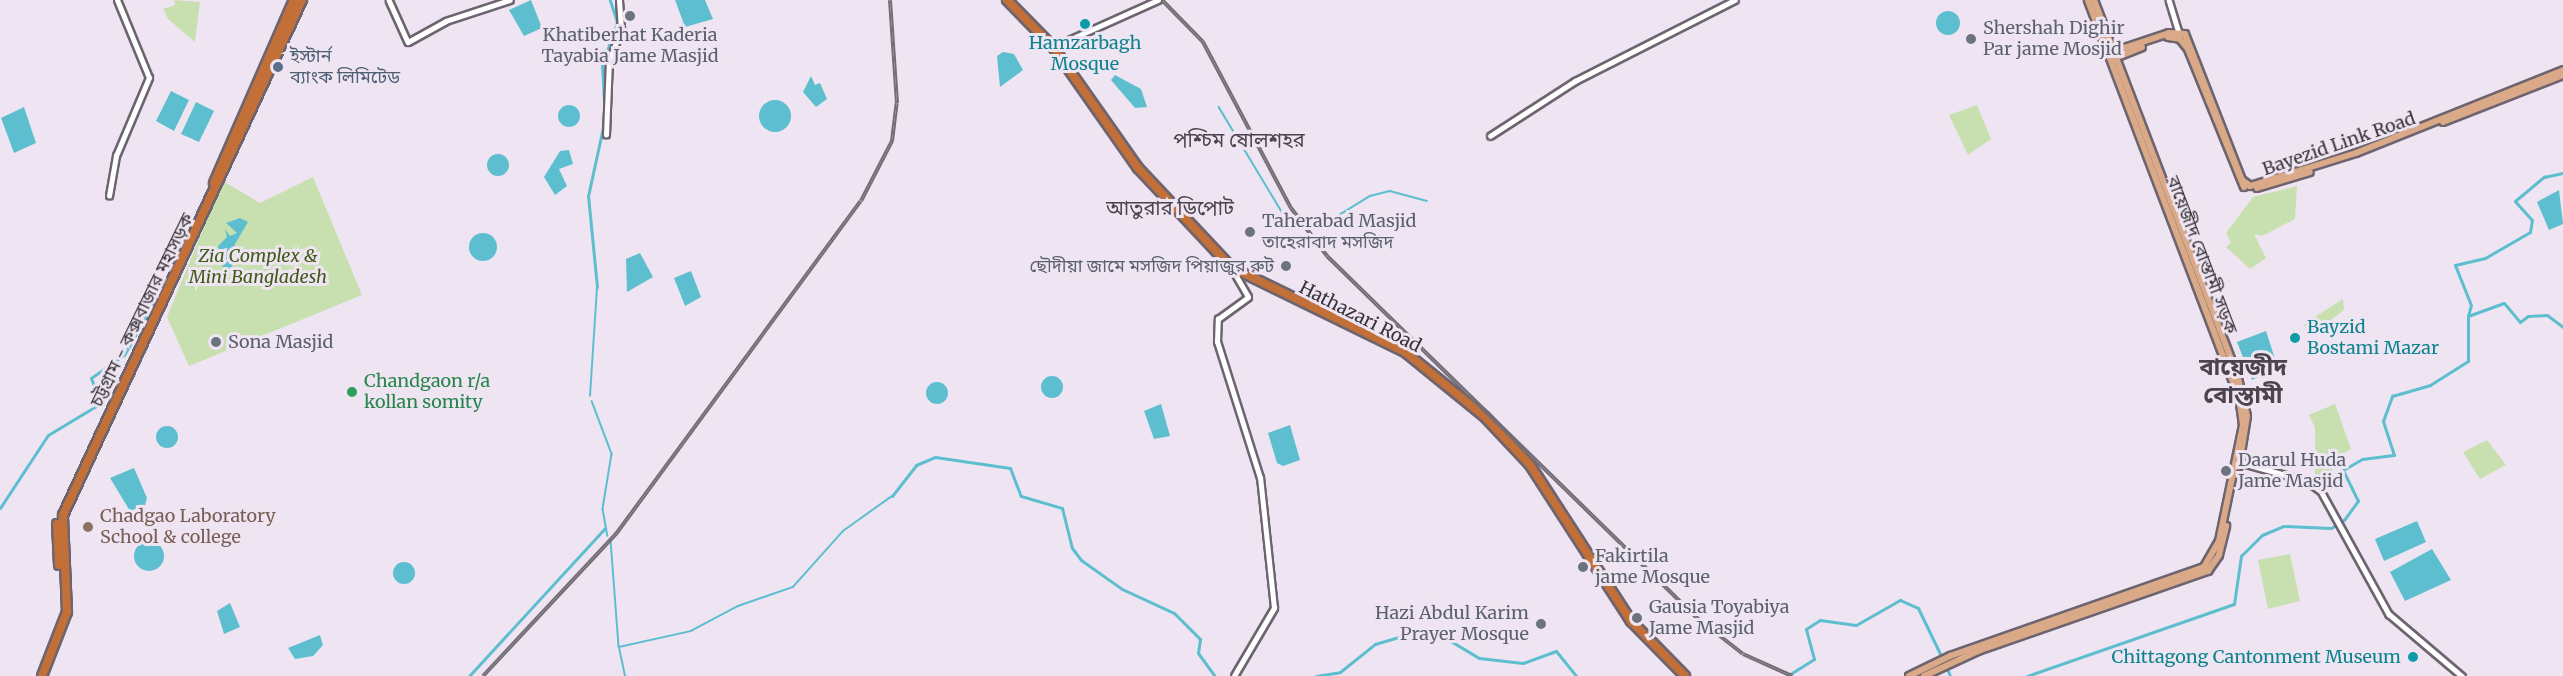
<!DOCTYPE html>
<meta charset="utf-8">
<style>
body{margin:0}
#map{position:relative;width:2563px;height:676px;overflow:hidden;background:#efe5f2;font-family:Merriweather,"Noto Sans Bengali",serif}
div>[style]{position:absolute}
.green>*{inset:0;background:#c8e0af}
.water>*{inset:0;background:#5dbed0}
.round{border-radius:50%}
.stream>*{height:1.5px;margin:-0.75px;padding:0 0.75px;transform-origin:0.75px;border-radius:0.75px;background:#5dbed0}
.canal>*{height:3px;margin:-1.5px;padding:0 1.5px;transform-origin:1.5px;border-radius:1.5px;background:#5dbed0}
.roads{filter:drop-shadow(2px 0 #6d6470) drop-shadow(-2px 0 #6d6470) drop-shadow(0 2px #6d6470) drop-shadow(0 -2px #6d6470)}
.secondary>*{height:4.5px;margin:-2.25px;padding:0 2.25px;transform-origin:2.25px;border-radius:2.25px;background:#fff}
.primary>*{height:6px;margin:-3px;padding:0 3px;transform-origin:3px;border-radius:3px;background:#daa988}
.highway>*{height:8px;margin:-4px;padding:0 4px;transform-origin:4px;border-radius:4px;background:#c26f38}
.rail>*{height:4px;margin-top:-2px;transform-origin:0;background:repeating-linear-gradient(90deg,#efe5f2 0 4.5px,#736d75 0 9px);box-sizing:border-box;border-block:2px solid #736d75}
.dots>*{width:16px;height:16px;translate:-50% -50%;box-sizing:border-box;border:3px solid #efe5f2;border-radius:50%}
span{translate:-50% -50%;white-space:nowrap;text-align:center;line-height:1.15;-webkit-text-stroke:6px #efe5f2;paint-order:stroke}
.worship-label{font-size:18px;color:#5b616d}
.left{translate:0 -50%;text-align:left}
.right{translate:-100% -50%;text-align:right}
.culture-label{font-size:18px;color:#0d838f}
.service-label{font-size:18px;color:#4e5e75}
.street-label{font-size:18px;color:#373338}
.park-label{font-size:18px;color:#405c19;font-style:italic}
.leisure-label{font-size:18px;color:#27864d}
.education-label{font-size:18px;color:#785e54}
.neighbourhood-label{font-size:20px;color:#4c434e}
.district-label{font-size:24px;color:#4c434e;font-weight:700}
</style>
<div id="map">
<div class="green">
<div style="clip-path:polygon(174px 0,200px 2px,195px 42px,168px 19px,163px 9px,175px 5px)"></div>
<div style="clip-path:polygon(1977px 105px,1991px 139px,1968px 155px,1949px 115px)"></div>
<div style="clip-path:polygon(313px 177px,362px 295px,189px 366px,167px 317px,223px 181px,260px 203px)"></div>
<div style="clip-path:polygon(2297px 186px,2295px 219px,2262px 236px,2254px 234px,2266px 258px,2250px 269px,2226px 247px,2231px 243px,2226px 233px,2253px 197px)"></div>
<div style="clip-path:polygon(2343px 299px,2344px 310px,2310px 336px,2304px 324px)"></div>
<div style="clip-path:polygon(2335px 404px,2351px 449px,2341px 455px,2344px 461px,2315px 483px,2315px 428px,2309px 415px)"></div>
<div style="clip-path:polygon(2487px 440px,2506px 465px,2480px 479px,2463px 452px)"></div>
<div style="clip-path:polygon(2290px 554px,2300px 601px,2268px 609px,2258px 560px)"></div>
</div>
<div class="water">
<div style="clip-path:polygon(531px 0,542px 28px,524px 36px,509px 10px)"></div>
<div style="clip-path:polygon(675px 0,705px 0,713px 19px,685px 27px)"></div>
<div class="round" style="left:1936px;top:11px;width:24px;height:24px"></div>
<div style="clip-path:polygon(1003px 52px,1014px 54px,1023px 70px,1000px 87px,997px 56px)"></div>
<div style="clip-path:polygon(1115px 75px,1141px 89px,1147px 107px,1135px 108px,1111px 80px)"></div>
<div style="clip-path:polygon(811px 76px,815px 85px,820px 83px,827px 99px,816px 107px,803px 92px)"></div>
<div style="clip-path:polygon(171px 91px,189px 100px,174px 131px,156px 121px)"></div>
<div class="round" style="left:759px;top:100px;width:32px;height:32px"></div>
<div style="clip-path:polygon(196px 102px,214px 111px,199px 142px,181px 134px)"></div>
<div class="round" style="left:558px;top:105px;width:22px;height:22px"></div>
<div style="clip-path:polygon(24px 107px,36px 143px,14px 153px,1px 118px)"></div>
<div style="clip-path:polygon(569px 150px,573px 164px,559px 169px,567px 186px,555px 195px,544px 177px,560px 151px)"></div>
<div class="round" style="left:487px;top:154px;width:22px;height:22px"></div>
<div style="clip-path:polygon(2559px 190px,2563px 224px,2549px 230px,2537px 202px)"></div>
<div style="clip-path:polygon(240px 218px,248px 222px,235px 244px,232px 268px,223px 267px,218px 246px,227px 237px,225px 229px,230px 236px,237px 233px,226px 223px)"></div>
<div class="round" style="left:469px;top:233px;width:28px;height:28px"></div>
<div style="clip-path:polygon(640px 253px,653px 277px,627px 292px,626px 259px)"></div>
<div style="clip-path:polygon(691px 271px,701px 297px,685px 306px,674px 278px)"></div>
<div style="clip-path:polygon(2266px 331px,2278px 368px,2252px 380px,2237px 342px)"></div>
<div class="round" style="left:1041px;top:376px;width:22px;height:22px"></div>
<div class="round" style="left:926px;top:382px;width:22px;height:22px"></div>
<div style="clip-path:polygon(1161px 404px,1170px 436px,1154px 439px,1144px 411px)"></div>
<div style="clip-path:polygon(1290px 425px,1300px 460px,1283px 466px,1277px 463px,1268px 433px)"></div>
<div class="round" style="left:156px;top:426px;width:22px;height:22px"></div>
<div style="clip-path:polygon(134px 468px,147px 498px,145px 505px,130px 511px,110px 478px)"></div>
<div style="clip-path:polygon(2417px 521px,2426px 542px,2384px 561px,2375px 539px)"></div>
<div class="round" style="left:134px;top:541px;width:30px;height:30px"></div>
<div style="clip-path:polygon(2432px 549px,2451px 580px,2405px 601px,2390px 572px)"></div>
<div class="round" style="left:393px;top:562px;width:22px;height:22px"></div>
<div style="clip-path:polygon(230px 603px,240px 627px,224px 634px,217px 611px)"></div>
<div style="clip-path:polygon(320px 635px,323px 645px,313px 656px,295px 659px,288px 648px)"></div>
</div>
<div class="stream">
<div style="left:1219px;top:107px;width:138px;rotate:59deg"></div>
<div style="left:1290px;top:225px;width:38px;rotate:-5deg"></div>
<div style="left:1328px;top:222px;width:49px;rotate:-31.8deg"></div>
<div style="left:1370px;top:196px;width:21px;rotate:-14deg"></div>
<div style="left:1390px;top:191px;width:38px;rotate:15deg"></div>
<div style="left:590px;top:396px;width:109px;rotate:-86.3deg"></div>
<div style="left:592px;top:401px;width:57px;rotate:69.3deg"></div>
<div style="left:612px;top:454px;width:56px;rotate:99.3deg"></div>
<div style="left:603px;top:509px;width:27px;rotate:80deg"></div>
<div style="left:611px;top:540px;width:107px;rotate:85.7deg"></div>
<div style="left:625px;top:676px;width:30px;rotate:-102deg"></div>
<div style="left:619px;top:647px;width:74px;rotate:-12.5deg"></div>
<div style="left:691px;top:631px;width:53px;rotate:-28deg"></div>
<div style="left:738px;top:606px;width:58px;rotate:-19.1deg"></div>
<div style="left:793px;top:587px;width:75px;rotate:-48.2deg"></div>
<div style="left:843px;top:531px;width:60px;rotate:-35.5deg"></div>
</div>
<div class="canal">
<div style="left:597px;top:287px;width:91px;rotate:-95.6deg"></div>
<div style="left:588px;top:196px;width:80px;rotate:-77.7deg"></div>
<div style="left:605px;top:118px;width:53px;rotate:-93.2deg"></div>
<div style="left:602px;top:65px;width:46px;rotate:-70.8deg"></div>
<div style="left:617px;top:22px;width:23px;rotate:-108deg"></div>
<div style="left:2468px;top:316px;width:11px;rotate:-75deg"></div>
<div style="left:2471px;top:305px;width:43px;rotate:-111.8deg"></div>
<div style="left:2455px;top:265px;width:31px;rotate:-13deg"></div>
<div style="left:2485px;top:258px;width:52px;rotate:-30deg"></div>
<div style="left:2530px;top:232px;width:12px;rotate:-81deg"></div>
<div style="left:2532px;top:220px;width:25px;rotate:-132deg"></div>
<div style="left:2515px;top:201px;width:38px;rotate:-40deg"></div>
<div style="left:2544px;top:177px;width:19px;rotate:-12deg"></div>
<div style="left:892px;top:496px;width:39px;rotate:-52deg"></div>
<div style="left:916px;top:465px;width:21px;rotate:-23deg"></div>
<div style="left:935px;top:457px;width:76px;rotate:8.3deg"></div>
<div style="left:1010px;top:468px;width:30px;rotate:69deg"></div>
<div style="left:1021px;top:496px;width:43px;rotate:16.3deg"></div>
<div style="left:1062px;top:508px;width:41px;rotate:76deg"></div>
<div style="left:1072px;top:548px;width:15px;rotate:53deg"></div>
<div style="left:1081px;top:560px;width:50px;rotate:35.3deg"></div>
<div style="left:1122px;top:589px;width:57px;rotate:24.8deg"></div>
<div style="left:1174px;top:613px;width:37px;rotate:45deg"></div>
<div style="left:1200px;top:639px;width:14px;rotate:98deg"></div>
<div style="left:1198px;top:653px;width:29px;rotate:54deg"></div>
<div style="left:0;top:508px;width:87px;rotate:-56.7deg"></div>
<div style="left:48px;top:435px;width:62px;rotate:-31.1deg"></div>
<div style="left:101px;top:403px;width:27px;rotate:-112deg"></div>
<div style="left:91px;top:378px;width:40px;rotate:-34.9deg"></div>
<div style="left:124px;top:355px;width:61px;rotate:-60.5deg"></div>
<div style="left:1946px;top:666px;width:11px;rotate:68deg"></div>
<div style="left:469px;top:676px;width:201px;rotate:-47.4deg"></div>
<div style="left:1316px;top:676px;width:24px;rotate:-9deg"></div>
<div style="left:1340px;top:672px;width:45px;rotate:-38.7deg"></div>
<div style="left:1375px;top:644px;width:56px;rotate:-16.5deg"></div>
<div style="left:1429px;top:628px;width:58px;rotate:31deg"></div>
<div style="left:1479px;top:658px;width:44px;rotate:6.5deg"></div>
<div style="left:1523px;top:663px;width:35px;rotate:-20deg"></div>
<div style="left:1556px;top:651px;width:32px;rotate:51deg"></div>
<div style="left:1787px;top:676px;width:32px;rotate:-32deg"></div>
<div style="left:1814px;top:659px;width:31px;rotate:-105deg"></div>
<div style="left:1806px;top:629px;width:17px;rotate:-33deg"></div>
<div style="left:1820px;top:620px;width:36px;rotate:8deg"></div>
<div style="left:1856px;top:625px;width:51px;rotate:-29.6deg"></div>
<div style="left:1900px;top:600px;width:20px;rotate:24deg"></div>
<div style="left:1918px;top:608px;width:58px;rotate:64.3deg"></div>
<div style="left:2027px;top:676px;width:219px;rotate:-19.2deg"></div>
<div style="left:2234px;top:604px;width:49px;rotate:-81.7deg"></div>
<div style="left:2241px;top:556px;width:30px;rotate:-45deg"></div>
<div style="left:2262px;top:535px;width:23px;rotate:-23deg"></div>
<div style="left:2283px;top:526px;width:48px;rotate:2.4deg"></div>
<div style="left:2331px;top:528px;width:15px;rotate:-32deg"></div>
<div style="left:2344px;top:520px;width:24px;rotate:-54deg"></div>
<div style="left:2358px;top:501px;width:34px;rotate:-116deg"></div>
<div style="left:2343px;top:470px;width:22px;rotate:-30deg"></div>
<div style="left:2362px;top:459px;width:32px;rotate:-7deg"></div>
<div style="left:2394px;top:455px;width:36px;rotate:-108deg"></div>
<div style="left:2383px;top:421px;width:27px;rotate:-70deg"></div>
<div style="left:2392px;top:396px;width:40px;rotate:-16deg"></div>
<div style="left:2430px;top:385px;width:45px;rotate:-32.3deg"></div>
<div style="left:2468px;top:361px;width:45px;rotate:-90deg"></div>
<div style="left:2468px;top:316px;width:38px;rotate:-20deg"></div>
<div style="left:2504px;top:303px;width:25px;rotate:50deg"></div>
<div style="left:2520px;top:322px;width:10px;rotate:-37deg"></div>
<div style="left:2528px;top:316px;width:19px;rotate:-3deg"></div>
<div style="left:2547px;top:315px;width:20px;rotate:37deg"></div>
</div>
<div class="roads">
<div class="secondary">
<div style="left:389px;top:0;width:46px;rotate:65.7deg"></div>
<div style="left:408px;top:42px;width:43px;rotate:-28.9deg"></div>
<div style="left:446px;top:21px;width:67px;rotate:-18.2deg"></div>
<div style="left:2169px;top:0;width:34px;rotate:73deg"></div>
<div style="left:1053px;top:47px;width:115px;rotate:-24.1deg"></div>
<div style="left:606px;top:135px;width:74px;rotate:-87.7deg"></div>
<div style="left:609px;top:61px;width:34px;rotate:-69deg"></div>
<div style="left:621px;top:29px;width:29px;rotate:-94deg"></div>
<div style="left:1490px;top:136px;width:101px;rotate:-32.9deg"></div>
<div style="left:1575px;top:81px;width:179px;rotate:-26.9deg"></div>
<div style="left:109px;top:196px;width:41px;rotate:-80.1deg"></div>
<div style="left:116px;top:156px;width:85px;rotate:-67.1deg"></div>
<div style="left:149px;top:78px;width:84px;rotate:-112.3deg"></div>
<div style="left:2239px;top:462px;width:71px;rotate:15.6deg"></div>
<div style="left:2307px;top:481px;width:17px;rotate:36deg"></div>
<div style="left:2321px;top:491px;width:141px;rotate:61.1deg"></div>
<div style="left:2389px;top:614px;width:96px;rotate:40.3deg"></div>
<div style="left:1234px;top:676px;width:79px;rotate:-59.5deg"></div>
<div style="left:1274px;top:608px;width:131px;rotate:-96.1deg"></div>
<div style="left:1260px;top:478px;width:143px;rotate:-107.5deg"></div>
<div style="left:1217px;top:342px;width:23px;rotate:-88deg"></div>
<div style="left:1218px;top:319px;width:37px;rotate:-36deg"></div>
<div style="left:1248px;top:297px;width:28px;rotate:-120deg"></div>
</div>
<div class="primary">
<div style="left:2094px;top:0;width:400px;rotate:69.1deg"></div>
<div style="left:2237px;top:374px;width:43px;rotate:76.6deg"></div>
<div style="left:2247px;top:416px;width:51px;rotate:99.1deg"></div>
<div style="left:2168px;top:37px;width:12px;rotate:9deg"></div>
<div style="left:2180px;top:39px;width:13px;rotate:51deg"></div>
<div style="left:2188px;top:49px;width:149px;rotate:67.9deg"></div>
<div style="left:2112px;top:52px;width:60px;rotate:-18.4deg"></div>
<div style="left:2169px;top:33px;width:16px;rotate:4deg"></div>
<div style="left:2185px;top:34px;width:157px;rotate:68.7deg"></div>
<div style="left:2242px;top:180px;width:10px;rotate:37deg"></div>
<div style="left:2250px;top:186px;width:111px;rotate:-17.3deg"></div>
<div style="left:2356px;top:153px;width:223px;rotate:-21.8deg"></div>
<div style="left:2115px;top:58px;width:29px;rotate:-22deg"></div>
<div style="left:2443px;top:122px;width:129px;rotate:-21.4deg"></div>
<div style="left:2257px;top:188px;width:55px;rotate:-16.8deg"></div>
<div style="left:1909px;top:676px;width:46px;rotate:-26deg"></div>
<div style="left:1950px;top:656px;width:269px;rotate:-19.3deg"></div>
<div style="left:2204px;top:567px;width:30px;rotate:-60deg"></div>
<div style="left:2219px;top:541px;width:118px;rotate:-78.3deg"></div>
<div style="left:2243px;top:425px;width:27px;rotate:-98deg"></div>
<div style="left:2239px;top:398px;width:426px;rotate:-110.8deg"></div>
<div style="left:1924px;top:676px;width:60px;rotate:-24.8deg"></div>
<div style="left:1978px;top:651px;width:244px;rotate:-19.2deg"></div>
<div style="left:2208px;top:571px;width:19px;rotate:-55deg"></div>
<div style="left:2219px;top:555px;width:30px;rotate:-76deg"></div>
</div>
<div class="highway">
<div style="left:1007px;top:0;width:66px;rotate:45.6deg"></div>
<div style="left:1053px;top:47px;width:148px;rotate:54.9deg"></div>
<div style="left:1138px;top:168px;width:136px;rotate:46.8deg"></div>
<div style="left:1231px;top:267px;width:194px;rotate:26deg"></div>
<div style="left:1405px;top:352px;width:103px;rotate:39.1deg"></div>
<div style="left:1485px;top:417px;width:66px;rotate:46.8deg"></div>
<div style="left:1530px;top:465px;width:186px;rotate:57.1deg"></div>
<div style="left:1631px;top:621px;width:77px;rotate:45.5deg"></div>
<div style="left:214px;top:183px;width:200px;rotate:-66.4deg"></div>
<div style="left:57px;top:524px;width:41px;rotate:87.2deg"></div>
<div style="left:42px;top:676px;width:69px;rotate:-68.7deg"></div>
<div style="left:67px;top:612px;width:97px;rotate:-92.4deg"></div>
<div style="left:63px;top:515px;width:568px;rotate:-65.11deg"></div>
</div>
</div>
<div class="rail">
<div style="left:1162px;top:0;width:59px;rotate:45.7deg"></div>
<div style="left:1203px;top:42px;width:188px;rotate:62.1deg"></div>
<div style="left:1291px;top:208px;width:60px;rotate:53.1deg"></div>
<div style="left:1327px;top:256px;width:518px;rotate:44.37deg"></div>
<div style="left:1697px;top:618px;width:58px;rotate:38deg"></div>
<div style="left:1743px;top:654px;width:54px;rotate:24.2deg"></div>
<div style="left:483px;top:676px;width:195px;rotate:-46.9deg"></div>
<div style="left:616px;top:534px;width:413px;rotate:-53.7deg"></div>
<div style="left:861px;top:201px;width:68px;rotate:-62.7deg"></div>
<div style="left:892px;top:141px;width:38px;rotate:-83deg"></div>
<div style="left:897px;top:103px;width:103px;rotate:-93.9deg"></div>
</div>
<div class="dots">
<div style="left:630px;top:16px;background:#6b7280"></div>
<div style="left:1085px;top:24px;background:#0f9aa8"></div>
<div style="left:1971px;top:39px;background:#6b7280"></div>
<div style="left:278px;top:67px;background:#5c6f8a"></div>
<div style="left:1250px;top:232px;background:#6b7280"></div>
<div style="left:1286px;top:266px;background:#6b7280"></div>
<div style="left:2295px;top:338px;background:#0f9aa8"></div>
<div style="left:216px;top:342px;background:#6b7280"></div>
<div style="left:352px;top:392px;background:#2e9e5b"></div>
<div style="left:2226px;top:471px;background:#6b7280"></div>
<div style="left:88px;top:527px;background:#8d6e63"></div>
<div style="left:1583px;top:567px;background:#6b7280"></div>
<div style="left:1637px;top:618px;background:#6b7280"></div>
<div style="left:1541px;top:624px;background:#6b7280"></div>
<div style="left:2413px;top:657px;background:#0f9aa8"></div>
</div>
<div class="worship-label">
<span class="left" style="left:1983px;top:39px">Shershah Dighir<br>Par jame Mosjid</span>
<span style="left:630px;top:46px">Khatiberhat Kaderia<br>Tayabia Jame Masjid</span>
<span class="left" style="left:1262px;top:232px">Taherabad Masjid<br>তাহেরাবাদ মসজিদ</span>
<span class="right" style="left:1274px;top:266px">ছৌদীয়া জামে মসজিদ পিয়াজুর রুট</span>
<span class="left" style="left:228px;top:342px">Sona Masjid</span>
<span class="left" style="left:2238px;top:471px">Daarul Huda<br>Jame Masjid</span>
<span class="left" style="left:1595px;top:567px">Fakirtila<br>jame Mosque</span>
<span class="left" style="left:1649px;top:618px">Gausia Toyabiya<br>Jame Masjid</span>
<span class="right" style="left:1529px;top:624px">Hazi Abdul Karim<br>Prayer Mosque</span>
</div>
<div class="culture-label">
<span style="left:1085px;top:54px">Hamzarbagh<br>Mosque</span>
<span class="left" style="left:2307px;top:338px">Bayzid<br>Bostami Mazar</span>
<span class="right" style="left:2401px;top:657px">Chittagong Cantonment Museum</span>
</div>
<div class="service-label">
<span class="left" style="left:290px;top:67px">ইস্টার্ন<br>ব্যাংক লিমিটেড</span>
</div>
<div class="street-label">
<span style="left:2339px;top:144px;rotate:-19deg">Bayezid Link Road</span>
<span style="left:2202px;top:255px;rotate:69deg">বায়েজীদ বোস্তামী সড়ক</span>
<span style="left:142px;top:310px;rotate:-64deg">চট্টগ্রাম - কক্সবাজার মহাসড়ক</span>
<span style="left:1360px;top:317px;rotate:27deg">Hathazari Road</span>
</div>
<div class="park-label">
<span style="left:258px;top:267px">Zia Complex &amp;<br>Mini Bangladesh</span>
</div>
<div class="leisure-label">
<span class="left" style="left:364px;top:392px">Chandgaon r/a<br>kollan somity</span>
</div>
<div class="education-label">
<span class="left" style="left:100px;top:527px">Chadgao Laboratory<br>School &amp; college</span>
</div>
<div class="neighbourhood-label">
<span style="left:1239px;top:139px">পশ্চিম ষোলশহর</span>
<span style="left:1170px;top:207px">আতুরার ডিপোট</span>
</div>
<div class="district-label">
<span style="left:2243px;top:381px">বায়েজীদ<br>বোস্তামী</span>
</div>
</div>
